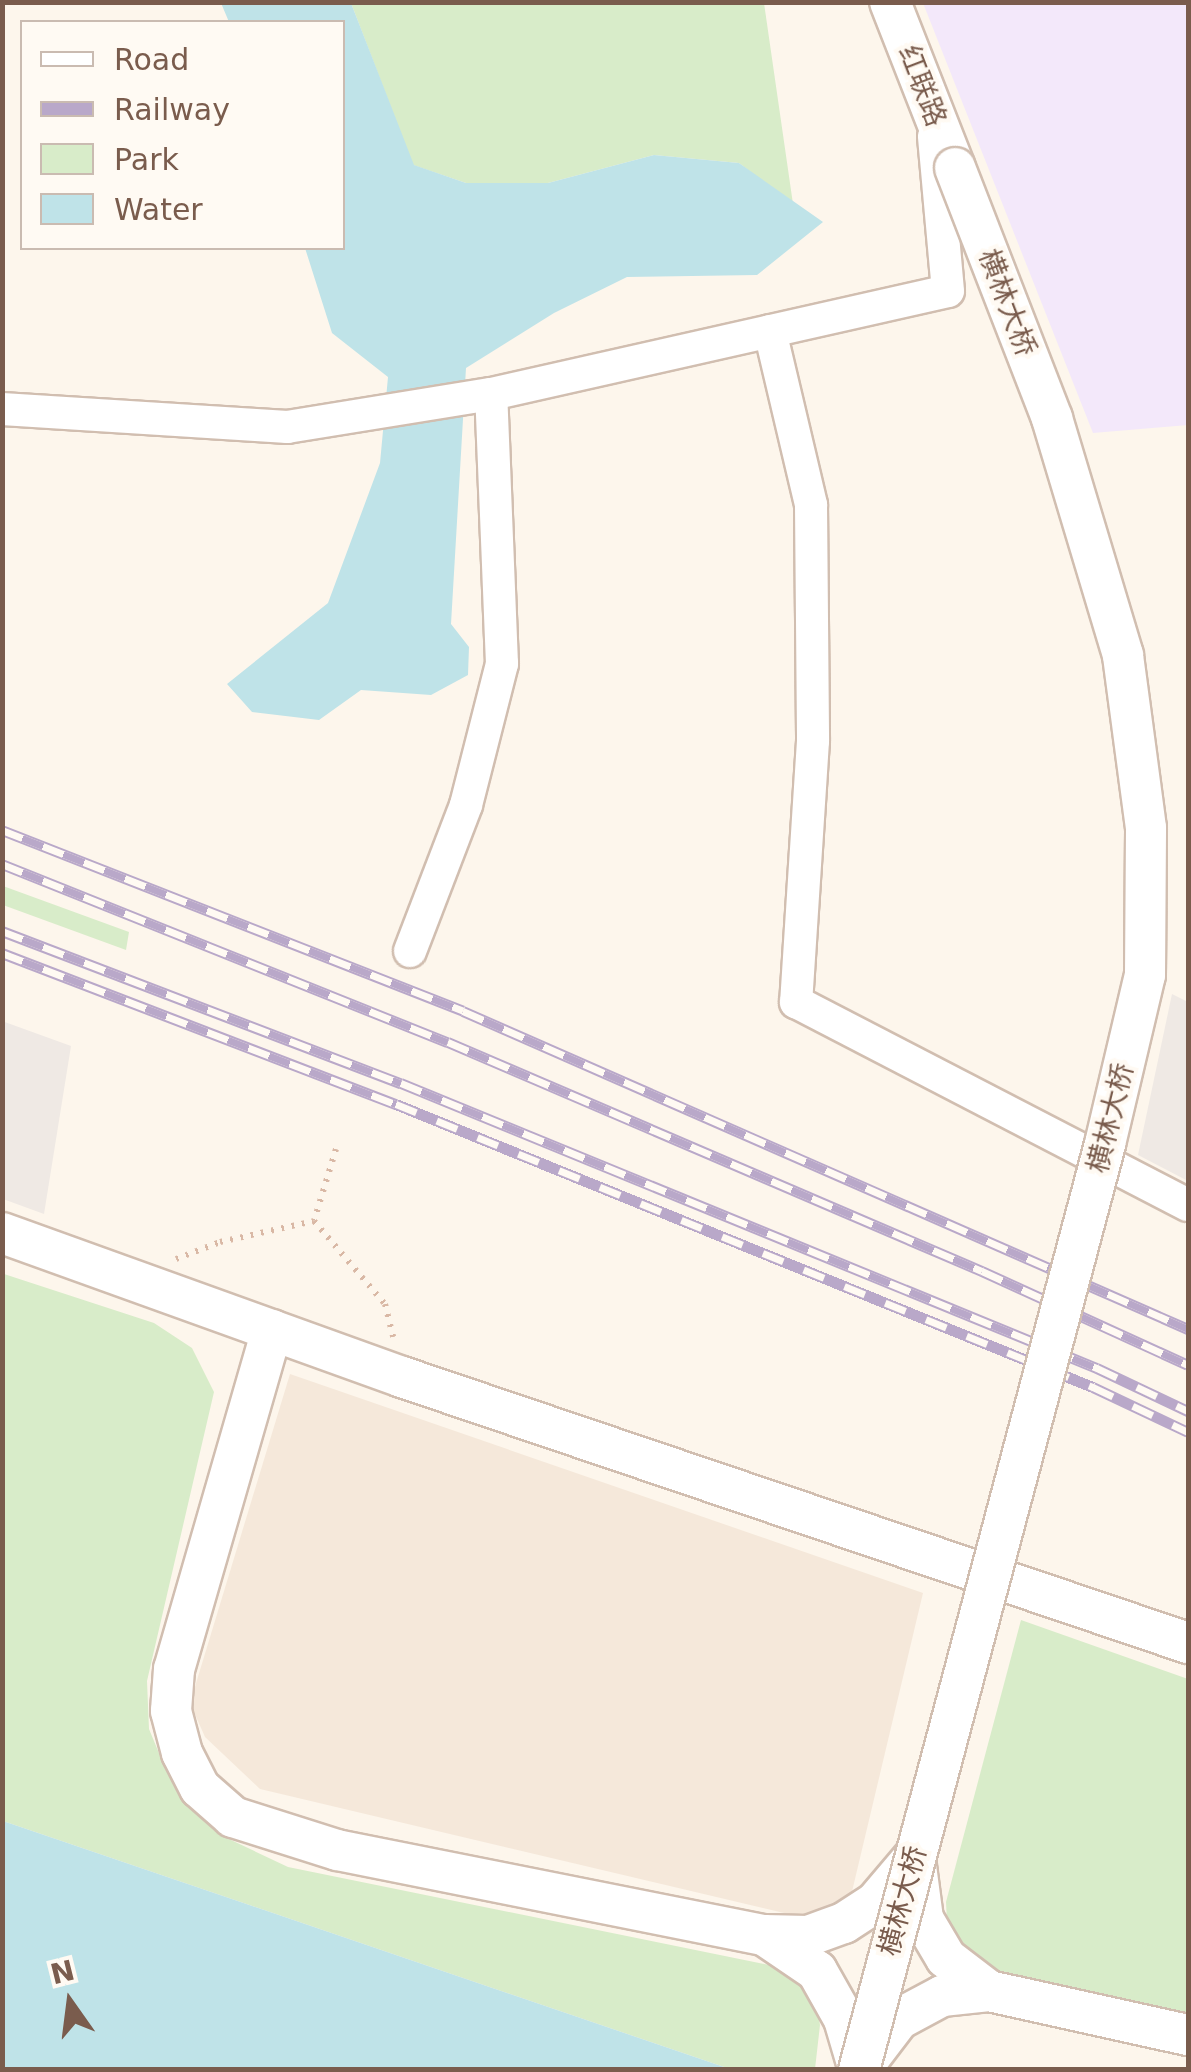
<!DOCTYPE html>
<meta charset="utf-8">
<style>
body{margin:0}
#map{position:relative;width:1191px;height:2072px;overflow:hidden;background:#fdf6ec;font-family:"DejaVu Sans","Noto Sans SC",sans-serif}
div>[style]{position:absolute}
.residential>*{inset:0;background:#f5e8da}
.industrial>*{inset:0;background:#efe9e4}
.education>*{inset:0;background:#f3e8fa}
.green>*{inset:0;background:#d8ecc9}
.water>*{inset:0;background:#bfe3e8}
.path>*{height:6px;margin-top:-3px;transform-origin:0;background:repeating-linear-gradient(90deg,#d9b8a5 0 2.5px,transparent 0 10.5px)}
.roads{filter:drop-shadow(2px 0 #d1beb0) drop-shadow(-2px 0 #d1beb0) drop-shadow(0 2px #d1beb0) drop-shadow(0 -2px #d1beb0)}
.minor>*{height:32px;margin:-16px;padding:0 16px;transform-origin:16px;border-radius:16px;background:#fff}
.tertiary>*{height:40px;margin:-20px;padding:0 20px;transform-origin:20px;border-radius:20px;background:#fff}
.rail>*{height:11px;margin-top:-5.5px;transform-origin:0;background:repeating-linear-gradient(90deg,#fffaf3 0 22px,#b9a8c9 0 44px);box-sizing:border-box;border-block:2px solid #b9a8c9}
.bridges{filter:drop-shadow(2px 0 #d1beb0) drop-shadow(-2px 0 #d1beb0) drop-shadow(0 2px #d1beb0) drop-shadow(0 -2px #d1beb0)}
.tertiary-bridge>*{height:40px;margin:-20px;padding:0 20px;transform-origin:20px;border-radius:20px;background:#fff}
span{translate:-50% -50%;white-space:nowrap;text-align:center;line-height:1.15;-webkit-text-stroke:8px #fffaf3;paint-order:stroke}
.street-label{font-size:28px;color:#7a5c4d}
.frame{position:absolute;inset:0;border:5px solid #7a5c4d;pointer-events:none}
.legend{position:absolute;left:20px;top:20px;width:325px;height:230px;box-sizing:border-box;background:#fffaf3;border:2px solid #cabbb1;margin:0;padding:12px 18px;list-style:none;font-size:30px;color:#7a5c4d}
.legend li{display:flex;align-items:center;gap:20px;height:50px}
.legend b{width:50px;border:2px solid #cabbb1}
.north{position:absolute;left:20px;top:1952px;width:100px;height:100px;-webkit-text-stroke:8px #fffaf3;paint-order:stroke;rotate:346deg;font-size:28px;font-weight:700;line-height:40px;text-align:center;color:#7a5c4d}
.north::after{content:'';display:block;margin:auto;width:35px;height:45px;background:#7a5c4d;clip-path:polygon(50% 0,100% 100%,50% 72%,0 100%)}
</style>
<div id="map">
<div class="residential">
<div style="clip-path:polygon(290px 1374px,923px 1593px,850px 1900px,801px 1917px,260px 1789px,205px 1737px,190px 1703px)"></div>
</div>
<div class="industrial">
<div style="clip-path:polygon(1172px 994px,1188px 1002px,1188px 1181px,1138px 1155px)"></div>
<div style="clip-path:polygon(2px 1021px,71px 1046px,44px 1214px,3px 1199px)"></div>
</div>
<div class="education">
<div style="clip-path:polygon(923px 3px,1188px 3px,1188px 425px,1093px 433px)"></div>
</div>
<div class="green">
<div style="clip-path:polygon(351px 3px,764px 3px,793px 204px,739px 163px,654px 155px,548px 183px,466px 183px,413px 165px)"></div>
<div style="clip-path:polygon(3px 886px,129px 932px,126px 950px,3px 905px)"></div>
<div style="clip-path:polygon(4px 1274px,154px 1323px,192px 1348px,214px 1392px,147px 1681px,149px 1729px,166px 1770px,193px 1811px,231px 1840px,288px 1867px,774px 1966px,801px 1977px,816px 2001px,820px 2025px,815px 2069px,730px 2069px,3px 1821px)"></div>
<div style="clip-path:polygon(1021px 1620px,1188px 1679px,1188px 2014px,1011px 1978px,975px 1964px,958px 1948px,947px 1923px,946px 1902px)"></div>
</div>
<div class="water">
<div style="clip-path:polygon(221px 3px,351px 3px,414px 165px,466px 183px,548px 183px,654px 155px,739px 163px,823px 222px,757px 275px,627px 277px,554px 313px,466px 368px,451px 624px,469px 647px,468px 675px,431px 695px,361px 690px,319px 720px,252px 712px,227px 684px,328px 603px,380px 463px,388px 377px,332px 333px,305px 248px,342px 248px,342px 22px,229px 22px)"></div>
<div style="clip-path:polygon(3px 1821px,730px 2069px,3px 2069px)"></div>
</div>
<div class="path">
<div style="left:336px;top:1149px;width:75px;rotate:107deg"></div>
<div style="left:314px;top:1221px;width:109px;rotate:49.5deg"></div>
<div style="left:385px;top:1304px;width:34px;rotate:76deg"></div>
<div style="left:176px;top:1259px;width:47px;rotate:-21.1deg"></div>
<div style="left:220px;top:1242px;width:96px;rotate:-12.6deg"></div>
</div>
<div class="roads">
<div class="minor">
<div style="left:770px;top:331px;width:179px;rotate:76.7deg"></div>
<div style="left:811px;top:505px;width:236px;rotate:89.5deg"></div>
<div style="left:813px;top:741px;width:262px;rotate:93.7deg"></div>
<div style="left:796px;top:1002px;width:441px;rotate:27.4deg"></div>
<div style="left:2px;top:409px;width:286px;rotate:3.6deg"></div>
<div style="left:287px;top:427px;width:207px;rotate:-9.2deg"></div>
<div style="left:410px;top:951px;width:156px;rotate:-69deg"></div>
<div style="left:466px;top:805px;width:146px;rotate:-75.7deg"></div>
<div style="left:502px;top:664px;width:270px;rotate:-92.3deg"></div>
<div style="left:491px;top:394px;width:468px;rotate:-12.7deg"></div>
<div style="left:948px;top:291px;width:155px;rotate:-95.2deg"></div>
</div>
<div class="tertiary">
<div style="left:890px;top:2px;width:178px;rotate:68.6deg"></div>
<div style="left:2px;top:1233px;width:425px;rotate:19.8deg"></div>
<div style="left:402px;top:1377px;width:830px;rotate:18.7deg"></div>
<div style="left:272px;top:1330px;width:353px;rotate:106.1deg"></div>
<div style="left:174px;top:1669px;width:42px;rotate:94.1deg"></div>
<div style="left:171px;top:1711px;width:43px;rotate:75.3deg"></div>
<div style="left:182px;top:1753px;width:39px;rotate:63deg"></div>
<div style="left:200px;top:1788px;width:44px;rotate:41.3deg"></div>
<div style="left:233px;top:1817px;width:109px;rotate:17.6deg"></div>
<div style="left:337px;top:1850px;width:435px;rotate:11.3deg"></div>
<div style="left:764px;top:1935px;width:44px;rotate:1.3deg"></div>
<div style="left:808px;top:1936px;width:38px;rotate:-20deg"></div>
<div style="left:844px;top:1923px;width:38px;rotate:-33deg"></div>
<div style="left:876px;top:1902px;width:60px;rotate:-49.7deg"></div>
<div style="left:915px;top:1858px;width:62px;rotate:82.5deg"></div>
<div style="left:923px;top:1919px;width:45px;rotate:59.5deg"></div>
<div style="left:946px;top:1958px;width:54px;rotate:37.5deg"></div>
<div style="left:764px;top:1935px;width:64px;rotate:34.2deg"></div>
<div style="left:817px;top:1971px;width:55px;rotate:60.6deg"></div>
<div style="left:844px;top:2019px;width:53px;rotate:73.6deg"></div>
<div style="left:860px;top:2070px;width:64px;rotate:-52.6deg"></div>
<div style="left:899px;top:2019px;width:49px;rotate:-28.1deg"></div>
<div style="left:942px;top:1996px;width:47px;rotate:-6.1deg"></div>
<div style="left:989px;top:1991px;width:204px;rotate:12.5deg"></div>
</div>
</div>
<div class="rail">
<div style="left:2px;top:830px;width:495px;rotate:21.4deg"></div>
<div style="left:463px;top:1011px;width:792px;rotate:23.68deg"></div>
<div style="left:2px;top:864px;width:480px;rotate:21.8deg"></div>
<div style="left:448px;top:1042px;width:581px;rotate:23.21deg"></div>
<div style="left:982px;top:1271px;width:226px;rotate:24.5deg"></div>
<div style="left:2px;top:931px;width:427px;rotate:20.9deg"></div>
<div style="left:401px;top:1083px;width:752px;rotate:22.27deg"></div>
<div style="left:1097px;top:1368px;width:101px;rotate:25.3deg"></div>
<div style="left:2px;top:953px;width:422px;rotate:21deg"></div>
<div style="left:396px;top:1104px;width:752px;rotate:22.1deg"></div>
<div style="left:1093px;top:1387px;width:105px;rotate:25.3deg"></div>
</div>
<div class="bridges">
<div class="tertiary-bridge">
<div style="left:859px;top:2070px;width:958px;rotate:-75.12deg"></div>
<div style="left:1105px;top:1144px;width:174px;rotate:-76.7deg"></div>
<div style="left:1145px;top:975px;width:147px;rotate:-89.6deg"></div>
<div style="left:1146px;top:828px;width:175px;rotate:-97.6deg"></div>
<div style="left:1123px;top:655px;width:247px;rotate:-106.7deg"></div>
<div style="left:1052px;top:418px;width:268px;rotate:-111.2deg"></div>
</div>
</div>
<div class="street-label">
<span style="left:922px;top:86px;rotate:69deg">红联路</span>
<span style="left:1007px;top:303px;rotate:69deg">横林大桥</span>
<span style="left:1111px;top:1118px;rotate:-76deg">横林大桥</span>
<span style="left:903px;top:1901px;rotate:-75deg">横林大桥</span>
</div>
<div class="frame"></div>
<ul class="legend">
<li><b style="height:12px;background:#fff"></b>Road</li>
<li><b style="height:12px;background:#b9a8c9"></b>Railway</li>
<li><b style="height:28px;background:#d8ecc9"></b>Park</li>
<li><b style="height:28px;background:#bfe3e8"></b>Water</li>
</ul>
<div class="north">N</div>
</div>
